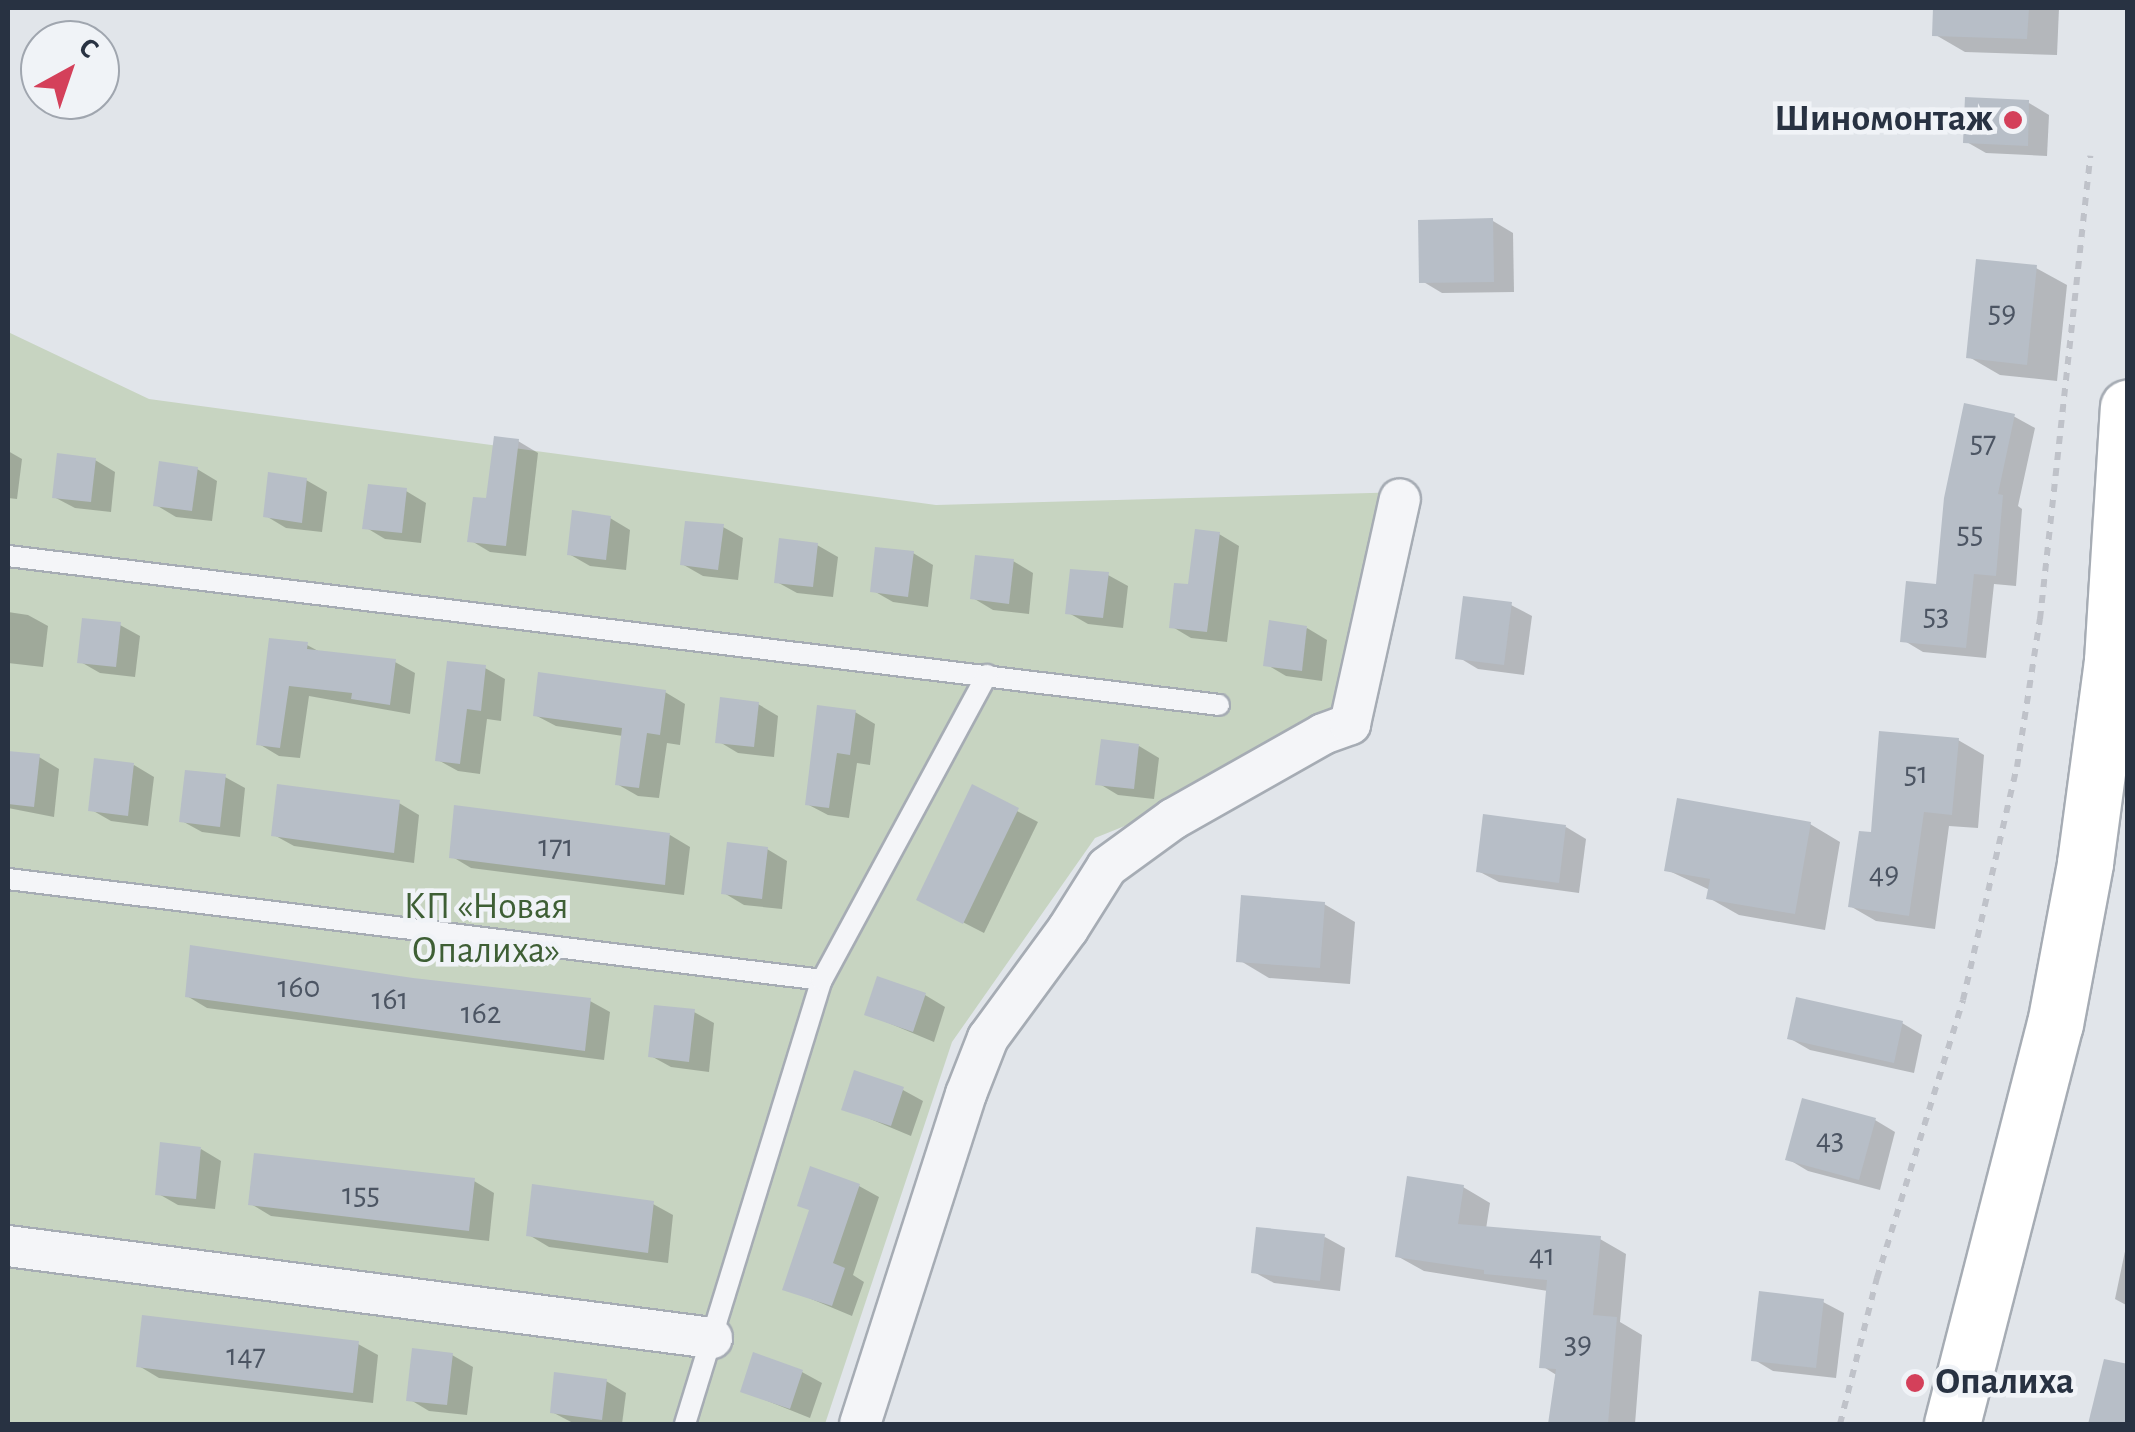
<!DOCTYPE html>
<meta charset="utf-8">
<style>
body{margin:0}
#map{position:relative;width:2135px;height:1432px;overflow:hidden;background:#e1e5ea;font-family:"Alegreya Sans",sans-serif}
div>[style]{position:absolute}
.green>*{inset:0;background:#c7d4c1}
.shadow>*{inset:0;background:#0003}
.building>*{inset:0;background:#b7bec7}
.path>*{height:6px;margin-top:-3px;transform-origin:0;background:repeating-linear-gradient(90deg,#bfc2c9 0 8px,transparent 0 16px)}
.roads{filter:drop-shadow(2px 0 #a6acb4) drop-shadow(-2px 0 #a6acb4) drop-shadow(0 2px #a6acb4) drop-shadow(0 -2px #a6acb4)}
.service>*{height:20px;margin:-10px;padding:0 10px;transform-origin:10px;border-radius:10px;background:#f4f5f8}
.minor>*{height:40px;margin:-20px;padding:0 20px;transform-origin:20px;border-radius:20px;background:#f4f5f8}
.primary>*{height:55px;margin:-27.5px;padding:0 27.5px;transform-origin:27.5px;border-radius:27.5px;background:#fff}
.dots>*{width:28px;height:28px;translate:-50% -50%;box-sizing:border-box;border:5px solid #f0f3f7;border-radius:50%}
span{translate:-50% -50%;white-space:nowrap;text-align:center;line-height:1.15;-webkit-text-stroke:9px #f0f3f7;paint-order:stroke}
.number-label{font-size:32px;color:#4c5563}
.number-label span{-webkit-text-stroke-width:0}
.poi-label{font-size:38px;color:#283242;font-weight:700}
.right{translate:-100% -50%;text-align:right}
.left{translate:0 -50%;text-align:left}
.park-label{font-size:38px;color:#3e5f35}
.frame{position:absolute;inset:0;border:10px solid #283242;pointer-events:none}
.north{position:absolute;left:20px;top:20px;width:100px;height:100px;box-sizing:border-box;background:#f0f3f7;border:2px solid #a0a6af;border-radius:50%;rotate:40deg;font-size:28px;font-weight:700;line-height:40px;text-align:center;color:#283242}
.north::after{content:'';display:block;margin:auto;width:35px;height:45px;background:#d4405a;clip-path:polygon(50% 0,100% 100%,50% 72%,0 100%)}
</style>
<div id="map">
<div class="green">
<div style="clip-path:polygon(8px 332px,149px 399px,936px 505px,1407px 492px,1357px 732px,1095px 838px,952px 1042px,825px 1424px,8px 1424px)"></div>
</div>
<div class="shadow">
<div style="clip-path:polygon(1935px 8px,2059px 8px,2057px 55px,1965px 52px,1934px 34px)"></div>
<div style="clip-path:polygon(2029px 103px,2049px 115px,2047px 156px,1986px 153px,1965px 141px)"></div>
<div style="clip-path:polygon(1493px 221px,1513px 233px,1514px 292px,1442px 293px,1422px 281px)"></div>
<div style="clip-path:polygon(2036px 268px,2067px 285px,2057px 381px,2000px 375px,1969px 357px)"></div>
<div style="clip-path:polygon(1966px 406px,2015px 417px,2035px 428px,2018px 506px,2022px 509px,2016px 586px,1994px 584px,1986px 658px,1923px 652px,1903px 640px,1938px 587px)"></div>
<div style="clip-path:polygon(518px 441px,538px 453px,526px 556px,490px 552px,470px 540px)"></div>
<div style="clip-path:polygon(8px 451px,22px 459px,17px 499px,8px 498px)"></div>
<div style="clip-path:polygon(95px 460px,115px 472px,111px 512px,75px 508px,54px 497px)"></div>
<div style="clip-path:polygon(197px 469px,217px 481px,212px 521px,176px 517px,156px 505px)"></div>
<div style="clip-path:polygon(306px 480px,327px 492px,322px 532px,286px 528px,266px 516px)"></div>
<div style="clip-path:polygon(406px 491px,426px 503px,421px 543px,385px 539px,365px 527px)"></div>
<div style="clip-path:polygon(610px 518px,630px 530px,626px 570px,590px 566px,569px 554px)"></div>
<div style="clip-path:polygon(723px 527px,743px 538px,738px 580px,703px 576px,682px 564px)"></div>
<div style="clip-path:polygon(1219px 534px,1239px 546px,1227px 642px,1191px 638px,1171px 626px)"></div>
<div style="clip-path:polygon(817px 545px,838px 557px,833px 597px,797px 593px,777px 582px)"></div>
<div style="clip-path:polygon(913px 553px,933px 565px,928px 607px,893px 602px,872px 590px)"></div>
<div style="clip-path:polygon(1013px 561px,1033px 573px,1029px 614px,993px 610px,973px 598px)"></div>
<div style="clip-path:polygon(1108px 575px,1128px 586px,1123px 628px,1088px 624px,1067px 612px)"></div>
<div style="clip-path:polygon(1511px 605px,1532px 616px,1524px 675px,1478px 669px,1458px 657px)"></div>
<div style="clip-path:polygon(8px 612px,28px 615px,48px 626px,43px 667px,8px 663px)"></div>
<div style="clip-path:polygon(120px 625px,140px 636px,135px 677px,100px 673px,79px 661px)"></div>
<div style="clip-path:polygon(1307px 628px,1327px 640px,1322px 681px,1286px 676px,1266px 664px)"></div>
<div style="clip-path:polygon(307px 645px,322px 653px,395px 662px,415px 673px,410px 714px,309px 696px,300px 758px,279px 756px,259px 744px)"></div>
<div style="clip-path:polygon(485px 668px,505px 679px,501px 721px,487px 719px,480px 774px,458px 771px,438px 760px)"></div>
<div style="clip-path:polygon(665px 692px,685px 704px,680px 745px,667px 743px,659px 798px,638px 796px,617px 784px,623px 736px,556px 726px,535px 715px)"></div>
<div style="clip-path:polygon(758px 704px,778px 716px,774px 757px,738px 753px,718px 741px)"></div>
<div style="clip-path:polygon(855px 712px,875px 724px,870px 765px,857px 763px,849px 818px,828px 815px,807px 804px)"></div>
<div style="clip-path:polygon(1958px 740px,1984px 755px,1978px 828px,1949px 826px,1935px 929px,1876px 921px,1850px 906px,1873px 835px)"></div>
<div style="clip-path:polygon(1139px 746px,1159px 758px,1154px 799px,1118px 795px,1098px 783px)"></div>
<div style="clip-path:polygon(8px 753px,39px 757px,59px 769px,54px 817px,8px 808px)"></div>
<div style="clip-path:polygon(134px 765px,154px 777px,148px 826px,111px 821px,90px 809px)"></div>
<div style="clip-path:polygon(225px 777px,245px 788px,240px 837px,202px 832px,182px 821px)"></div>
<div style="clip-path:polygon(973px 788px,1038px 822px,984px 933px,939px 910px)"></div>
<div style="clip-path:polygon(399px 803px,419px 815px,414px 863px,294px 846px,274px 835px)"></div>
<div style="clip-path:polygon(1810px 824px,1840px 842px,1825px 930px,1739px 915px,1709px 898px,1710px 890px,1667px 870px)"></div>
<div style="clip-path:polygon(1566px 827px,1586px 839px,1579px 893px,1499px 882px,1478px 871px)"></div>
<div style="clip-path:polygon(670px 835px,690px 847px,684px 895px,471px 868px,451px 856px)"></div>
<div style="clip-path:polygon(767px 849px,787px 861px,782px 909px,744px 905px,724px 893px)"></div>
<div style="clip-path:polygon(1324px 904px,1355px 922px,1350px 984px,1269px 978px,1239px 960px)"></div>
<div style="clip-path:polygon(413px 981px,590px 1001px,610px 1012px,604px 1060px,207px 1008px,187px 996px)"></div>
<div style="clip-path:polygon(925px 995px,945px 1007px,934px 1042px,867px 1014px)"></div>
<div style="clip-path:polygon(694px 1012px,714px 1023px,709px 1072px,671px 1067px,651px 1056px)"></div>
<div style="clip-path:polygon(1902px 1023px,1922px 1035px,1914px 1073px,1810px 1050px,1789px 1038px)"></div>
<div style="clip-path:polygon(903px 1090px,923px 1101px,911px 1136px,844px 1108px)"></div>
<div style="clip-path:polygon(1875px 1120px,1895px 1132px,1880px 1190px,1808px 1171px,1788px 1159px)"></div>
<div style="clip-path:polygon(201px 1149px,221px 1161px,215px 1209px,178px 1205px,157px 1193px)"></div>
<div style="clip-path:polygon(474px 1181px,494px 1193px,489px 1241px,271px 1216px,251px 1204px)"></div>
<div style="clip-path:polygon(859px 1186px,879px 1197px,853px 1275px,864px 1282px,852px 1316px,785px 1288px)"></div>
<div style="clip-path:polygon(1463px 1187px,1490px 1203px,1486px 1229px,1600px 1239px,1626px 1254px,1620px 1322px,1642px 1335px,1635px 1424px,1551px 1424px,1558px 1376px,1542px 1366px,1548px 1291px,1424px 1271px,1397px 1256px)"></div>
<div style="clip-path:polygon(653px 1204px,673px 1215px,668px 1263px,549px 1247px,529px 1235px)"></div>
<div style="clip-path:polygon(1325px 1237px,1345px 1248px,1340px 1291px,1274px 1283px,1254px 1272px)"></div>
<div style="clip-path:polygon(2128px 1237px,2128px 1306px,2115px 1299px)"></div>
<div style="clip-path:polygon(1823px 1302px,1844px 1313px,1836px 1378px,1773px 1371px,1753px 1359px)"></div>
<div style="clip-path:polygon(358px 1344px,378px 1355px,373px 1403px,159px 1378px,139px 1366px)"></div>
<div style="clip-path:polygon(452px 1355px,473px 1367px,467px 1415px,429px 1411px,409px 1399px)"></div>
<div style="clip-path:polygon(802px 1372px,822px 1383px,810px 1418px,743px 1391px)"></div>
<div style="clip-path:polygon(606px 1381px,626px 1393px,622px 1424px,573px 1423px,552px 1412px)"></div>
</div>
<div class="building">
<div style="clip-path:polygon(1933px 8px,2029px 8px,2027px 39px,1932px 36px)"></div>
<div style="clip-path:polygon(1965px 97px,2029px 100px,2028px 146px,1963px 143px)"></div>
<div style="clip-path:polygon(1493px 218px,1494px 282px,1419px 283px,1418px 220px)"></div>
<div style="clip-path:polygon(1976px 259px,2037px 265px,2027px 365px,1966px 358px)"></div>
<div style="clip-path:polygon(1964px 403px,2015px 414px,1998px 494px,2003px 495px,1996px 576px,1974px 574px,1966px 648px,1900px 642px,1906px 581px,1936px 584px,1944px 498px)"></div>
<div style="clip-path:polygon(494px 436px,519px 439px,506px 546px,467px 542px,473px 497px,486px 498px)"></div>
<div style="clip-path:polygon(57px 453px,96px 458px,91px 502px,52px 498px)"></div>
<div style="clip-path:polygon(159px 461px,198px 467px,192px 511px,153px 506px)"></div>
<div style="clip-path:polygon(268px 472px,307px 478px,302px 523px,263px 517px)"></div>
<div style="clip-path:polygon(368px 484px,407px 488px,402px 533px,362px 529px)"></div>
<div style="clip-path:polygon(572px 510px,611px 516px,606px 560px,567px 555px)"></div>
<div style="clip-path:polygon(685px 521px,724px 524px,718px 570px,680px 565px)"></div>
<div style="clip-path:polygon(1195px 529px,1220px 532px,1207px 632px,1169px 628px,1174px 583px,1188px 584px)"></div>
<div style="clip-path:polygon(779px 538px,818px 543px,813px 587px,774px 583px)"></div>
<div style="clip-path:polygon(875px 547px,914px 551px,908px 597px,870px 592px)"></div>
<div style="clip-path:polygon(975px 555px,1014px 559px,1009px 604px,970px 599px)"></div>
<div style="clip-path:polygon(1070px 569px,1109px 572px,1103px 618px,1065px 614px)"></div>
<div style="clip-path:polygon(1463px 596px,1512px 602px,1504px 665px,1455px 659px)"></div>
<div style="clip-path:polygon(82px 618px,121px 622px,116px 667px,77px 663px)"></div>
<div style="clip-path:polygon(1269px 620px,1307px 626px,1302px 671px,1263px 666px)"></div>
<div style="clip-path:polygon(269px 638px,308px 642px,307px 649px,396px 659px,390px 705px,351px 699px,352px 693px,289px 686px,280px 748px,256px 745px)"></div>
<div style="clip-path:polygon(447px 661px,486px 665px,481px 711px,467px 709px,460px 764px,435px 761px)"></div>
<div style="clip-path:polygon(538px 672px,666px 690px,660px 735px,647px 733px,639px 788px,615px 785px,622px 728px,533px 716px)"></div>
<div style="clip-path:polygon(720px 697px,759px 702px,754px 747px,715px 743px)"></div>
<div style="clip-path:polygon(817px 705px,856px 710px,850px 755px,837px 753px,829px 808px,805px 805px)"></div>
<div style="clip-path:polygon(1879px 731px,1959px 738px,1952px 815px,1924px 812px,1909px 916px,1848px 907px,1859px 831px,1871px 832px)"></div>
<div style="clip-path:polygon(1101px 739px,1139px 744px,1134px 789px,1095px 785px)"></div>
<div style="clip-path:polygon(8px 751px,40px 754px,34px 807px,8px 804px)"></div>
<div style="clip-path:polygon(94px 758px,134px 763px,128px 816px,88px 811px)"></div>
<div style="clip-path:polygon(185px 770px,226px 774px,220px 827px,179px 822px)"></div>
<div style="clip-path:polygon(277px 784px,400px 800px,394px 853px,271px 836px)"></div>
<div style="clip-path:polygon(972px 784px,1019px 808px,963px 924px,916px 900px)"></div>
<div style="clip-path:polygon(1677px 798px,1811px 822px,1795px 914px,1706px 899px,1710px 879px,1664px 871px)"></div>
<div style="clip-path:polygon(454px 805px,670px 833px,665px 885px,449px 858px)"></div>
<div style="clip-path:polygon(1483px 814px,1566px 825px,1559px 883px,1476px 872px)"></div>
<div style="clip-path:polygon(727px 842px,768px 847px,762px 899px,721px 894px)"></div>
<div style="clip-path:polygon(1241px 895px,1325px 902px,1320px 968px,1236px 962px)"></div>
<div style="clip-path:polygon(190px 945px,413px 978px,591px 998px,585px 1051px,185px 997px)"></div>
<div style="clip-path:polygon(877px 976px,926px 993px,913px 1032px,864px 1015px)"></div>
<div style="clip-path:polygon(1796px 997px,1903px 1021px,1894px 1063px,1787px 1039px)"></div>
<div style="clip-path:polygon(654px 1005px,695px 1009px,689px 1062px,648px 1057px)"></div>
<div style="clip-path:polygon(854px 1070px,904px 1087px,891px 1126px,841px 1110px)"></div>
<div style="clip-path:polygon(1802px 1098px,1876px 1118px,1859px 1180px,1785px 1160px)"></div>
<div style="clip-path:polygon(160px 1142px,201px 1147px,196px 1199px,155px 1195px)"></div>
<div style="clip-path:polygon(254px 1153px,475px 1178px,469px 1231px,248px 1205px)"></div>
<div style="clip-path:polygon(810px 1166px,860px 1184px,833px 1263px,845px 1268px,832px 1306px,782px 1290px,809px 1210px,797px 1206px)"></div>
<div style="clip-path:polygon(1407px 1176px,1464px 1185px,1458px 1224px,1601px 1236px,1593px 1315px,1617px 1317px,1608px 1424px,1548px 1424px,1556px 1369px,1539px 1368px,1547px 1280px,1484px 1274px,1484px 1270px,1395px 1257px)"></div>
<div style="clip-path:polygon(532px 1184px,654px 1201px,648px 1253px,526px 1236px)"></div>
<div style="clip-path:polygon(1256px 1227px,1325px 1234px,1320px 1281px,1251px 1273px)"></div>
<div style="clip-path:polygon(1759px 1291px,1824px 1299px,1816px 1368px,1751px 1361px)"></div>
<div style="clip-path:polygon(142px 1315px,359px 1341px,353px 1393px,136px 1367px)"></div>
<div style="clip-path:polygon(412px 1348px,453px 1353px,447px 1405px,406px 1401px)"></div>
<div style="clip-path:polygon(753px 1352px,803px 1370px,790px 1409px,740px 1392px)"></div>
<div style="clip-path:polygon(2104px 1359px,2128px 1364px,2128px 1424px,2088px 1424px)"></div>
<div style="clip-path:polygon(554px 1372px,607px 1379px,602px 1420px,550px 1413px)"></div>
</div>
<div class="path">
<div style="left:1840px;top:1424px;width:151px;rotate:-75.8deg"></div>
<div style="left:1877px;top:1278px;width:291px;rotate:-72.8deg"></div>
<div style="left:1963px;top:1000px;width:239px;rotate:-77deg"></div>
<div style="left:2017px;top:767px;width:150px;rotate:-81.2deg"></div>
<div style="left:2040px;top:619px;width:466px;rotate:-83.8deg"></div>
</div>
<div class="roads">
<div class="service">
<div style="left:8px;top:556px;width:1220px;rotate:7.01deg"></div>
<div style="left:8px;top:879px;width:820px;rotate:7.07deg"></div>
<div style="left:685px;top:1424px;width:465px;rotate:-72.9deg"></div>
<div style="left:822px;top:980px;width:347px;rotate:-61.6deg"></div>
</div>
<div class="minor">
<div style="left:8px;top:1246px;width:710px;rotate:7.45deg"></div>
<div style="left:860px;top:1424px;width:347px;rotate:-72.2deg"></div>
<div style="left:966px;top:1094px;width:60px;rotate:-68.6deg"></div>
<div style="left:988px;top:1038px;width:135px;rotate:-53.7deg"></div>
<div style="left:1068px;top:929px;width:73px;rotate:-57.8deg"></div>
<div style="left:1107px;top:867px;width:82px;rotate:-36deg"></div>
<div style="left:1173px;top:819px;width:172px;rotate:-29.5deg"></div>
<div style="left:1323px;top:734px;width:29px;rotate:-20deg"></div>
<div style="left:1350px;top:724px;width:230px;rotate:-77.5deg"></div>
</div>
<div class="primary">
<div style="left:1952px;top:1424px;width:413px;rotate:-75.6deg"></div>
<div style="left:2055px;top:1024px;width:164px;rotate:-79.4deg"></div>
<div style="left:2085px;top:863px;width:205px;rotate:-82.4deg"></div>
<div style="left:2112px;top:660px;width:253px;rotate:-86.4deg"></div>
</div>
</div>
<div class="dots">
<div style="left:2013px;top:120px;background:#d4405a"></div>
<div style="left:1915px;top:1383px;background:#d4405a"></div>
</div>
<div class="number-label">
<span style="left:2002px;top:312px">59</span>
<span style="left:1983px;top:442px">57</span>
<span style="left:1970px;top:533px">55</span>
<span style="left:1936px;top:615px">53</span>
<span style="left:1916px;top:773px">51</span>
<span style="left:556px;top:846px">171</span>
<span style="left:1884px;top:873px">49</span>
<span style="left:299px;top:987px">160</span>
<span style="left:390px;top:999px">161</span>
<span style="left:481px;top:1013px">162</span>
<span style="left:1830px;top:1139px">43</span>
<span style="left:361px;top:1194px">155</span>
<span style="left:1542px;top:1255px">41</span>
<span style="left:1578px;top:1343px">39</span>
<span style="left:246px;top:1355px">147</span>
</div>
<div class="poi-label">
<span class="right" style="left:1993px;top:120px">Шиномонтаж</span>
<span class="left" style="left:1935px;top:1383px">Опалиха</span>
</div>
<div class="park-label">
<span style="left:486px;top:930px">КП «Новая<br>Опалиха»</span>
</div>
<div class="frame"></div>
<div class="north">С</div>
</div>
